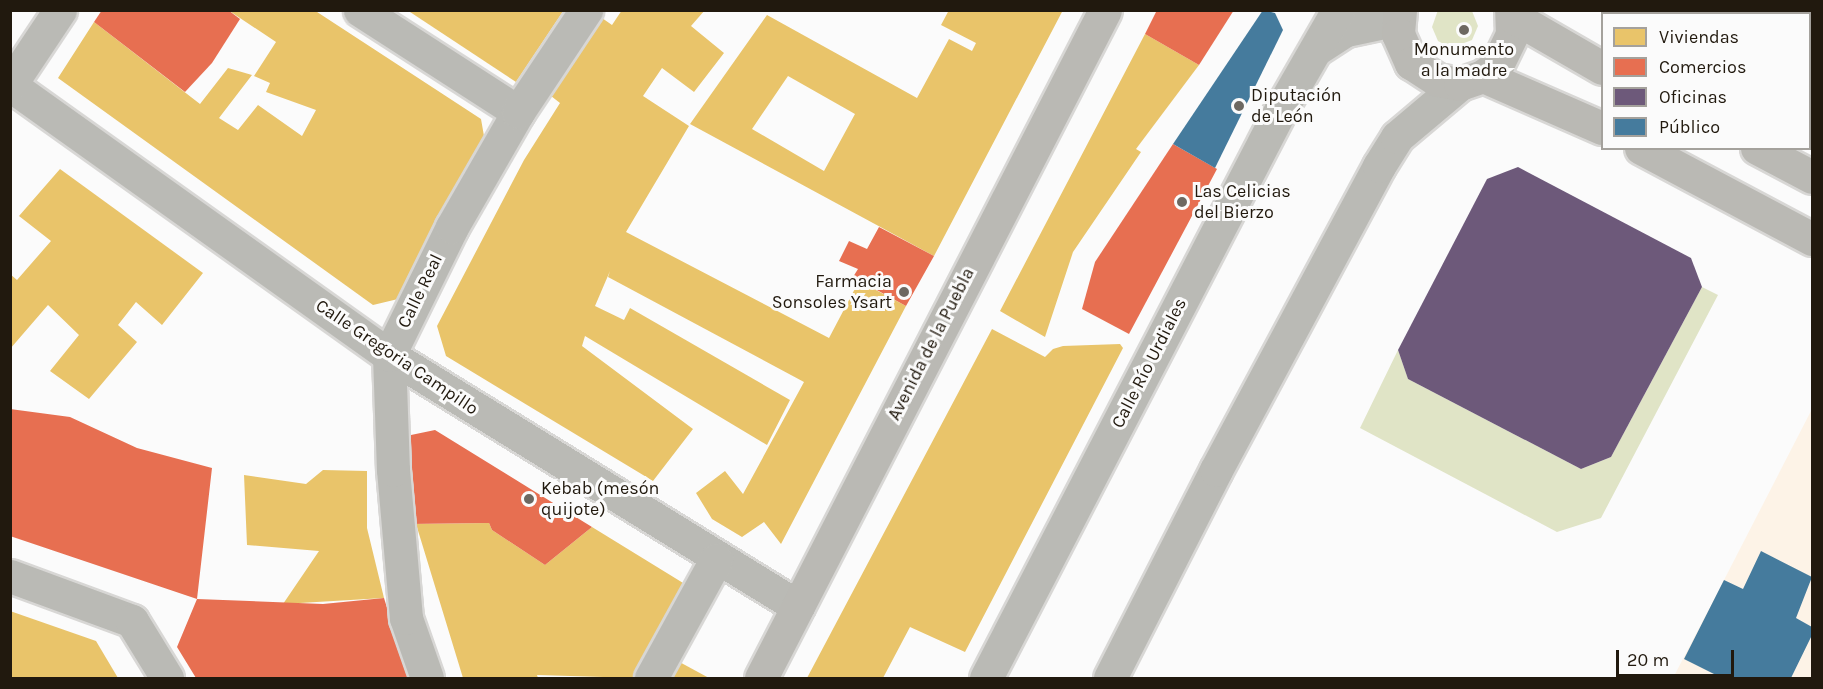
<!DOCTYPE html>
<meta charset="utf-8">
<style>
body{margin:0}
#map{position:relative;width:1823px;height:689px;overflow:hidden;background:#fbfbfb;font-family:Karla,sans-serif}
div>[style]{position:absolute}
.built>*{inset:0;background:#fdf3e7}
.green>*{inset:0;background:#e0e4c6}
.homes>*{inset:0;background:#e9c46a}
.shops>*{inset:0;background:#e76f51}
.offices>*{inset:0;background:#6d597a}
.public>*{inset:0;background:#457b9d}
.roads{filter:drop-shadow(2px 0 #d8d7d5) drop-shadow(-2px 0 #d8d7d5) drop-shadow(0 2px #d8d7d5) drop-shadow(0 -2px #d8d7d5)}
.street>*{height:33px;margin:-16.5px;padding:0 16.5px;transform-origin:16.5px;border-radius:16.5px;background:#babab5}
.secondary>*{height:33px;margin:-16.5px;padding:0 16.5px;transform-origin:16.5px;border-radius:16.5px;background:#bab9b4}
.dots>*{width:16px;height:16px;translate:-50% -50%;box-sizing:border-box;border:3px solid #fbfbfb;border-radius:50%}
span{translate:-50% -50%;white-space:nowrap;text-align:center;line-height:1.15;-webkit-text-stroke:6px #fbfbfb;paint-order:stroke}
.poi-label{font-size:18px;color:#21190e}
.left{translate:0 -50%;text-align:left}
.right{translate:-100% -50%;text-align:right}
.street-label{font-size:18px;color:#21190e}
.frame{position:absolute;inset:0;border:12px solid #21190e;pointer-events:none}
.legend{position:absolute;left:1601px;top:12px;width:210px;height:138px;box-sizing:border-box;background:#fbfbfb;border:2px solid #a4a19c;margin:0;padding:8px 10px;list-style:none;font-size:18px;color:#21190e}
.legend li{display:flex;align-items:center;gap:12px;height:30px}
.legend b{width:30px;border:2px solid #a4a19c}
.scale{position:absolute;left:1616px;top:650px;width:118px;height:27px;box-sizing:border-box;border:3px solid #21190e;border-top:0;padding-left:8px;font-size:18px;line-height:21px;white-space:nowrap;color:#21190e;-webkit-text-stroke:4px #fbfbfb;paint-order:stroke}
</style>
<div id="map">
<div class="built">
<div style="clip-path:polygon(1812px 409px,1812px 678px,1673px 678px,1724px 580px)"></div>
</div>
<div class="green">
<div style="clip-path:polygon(1438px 10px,1472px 11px,1478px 26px,1472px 40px,1451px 48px,1438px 41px,1432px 27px)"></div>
<div style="clip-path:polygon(1663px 11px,1797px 11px,1796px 14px)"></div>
<div style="clip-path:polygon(1702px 287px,1718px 295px,1601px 518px,1557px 532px,1360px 428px,1398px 350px,1408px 379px,1581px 469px,1611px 457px)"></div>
</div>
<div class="homes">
<div style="clip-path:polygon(228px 10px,314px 10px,481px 119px,484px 136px,398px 299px,373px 305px,58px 78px,94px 22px,200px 104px,228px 68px,252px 75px,219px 118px,238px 130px,258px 105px,302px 136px,316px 110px,266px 92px,270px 83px,254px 76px,276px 42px,282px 46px)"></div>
<div style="clip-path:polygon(407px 10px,564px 10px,516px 82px)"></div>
<div style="clip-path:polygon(622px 10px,705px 10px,691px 26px,724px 53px,694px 92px,662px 68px,643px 96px,689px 126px,626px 232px,829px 338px,859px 281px,906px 306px,781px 544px,764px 522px,742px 537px,712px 519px,696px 493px,725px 471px,743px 494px,804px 382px,608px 277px,610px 271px,595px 306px,624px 320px,630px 308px,790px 400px,767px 445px,585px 336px,582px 346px,693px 429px,653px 481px,446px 356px,437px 326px,524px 160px,560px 103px,551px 96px,602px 18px,612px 25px)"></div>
<div style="clip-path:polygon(evenodd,949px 10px,1063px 10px,934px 256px,690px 124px,767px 15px,917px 98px,949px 39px,972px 51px,976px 43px,941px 25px,949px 10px,788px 76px,855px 114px,824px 171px,752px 129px,788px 76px)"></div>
<div style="clip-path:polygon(1145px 34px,1199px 65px,1136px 149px,1141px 152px,1073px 252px,1045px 337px,1000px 311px)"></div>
<div style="clip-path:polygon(60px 169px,203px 273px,162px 325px,136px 302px,118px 325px,137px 342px,89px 399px,50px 371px,79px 335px,48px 305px,10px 349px,10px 274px,17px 280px,51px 241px,19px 216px)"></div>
<div style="clip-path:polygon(992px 329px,1045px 357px,1053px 349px,1063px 346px,1120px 344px,1123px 348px,965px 652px,910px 627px,883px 678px,807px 678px)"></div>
<div style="clip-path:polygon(323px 470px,367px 471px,367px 528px,384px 598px,283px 604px,319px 551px,247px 545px,244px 475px,306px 484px)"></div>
<div style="clip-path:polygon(489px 523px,492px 530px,545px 565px,592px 527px,688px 586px,637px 678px,537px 675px,538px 678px,463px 678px,416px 524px)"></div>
<div style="clip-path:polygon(10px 611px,96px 641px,118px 678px,10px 678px)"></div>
<div style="clip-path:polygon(674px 659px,709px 678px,663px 678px)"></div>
</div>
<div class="shops">
<div style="clip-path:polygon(102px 10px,228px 10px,240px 19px,212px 63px,185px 92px,94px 22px)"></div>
<div style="clip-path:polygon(1157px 10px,1234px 10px,1199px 65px,1145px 34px)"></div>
<div style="clip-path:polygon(1173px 144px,1217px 169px,1129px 334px,1082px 309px,1095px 262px)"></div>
<div style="clip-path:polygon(879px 227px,934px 256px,906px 306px,853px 277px,858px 269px,839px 261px,849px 241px,867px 249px)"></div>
<div style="clip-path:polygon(10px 409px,70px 417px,137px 448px,212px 468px,197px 599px,10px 536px)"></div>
<div style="clip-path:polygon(435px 430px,592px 527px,545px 565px,492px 530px,489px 523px,410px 524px,407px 481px,411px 435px)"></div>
<div style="clip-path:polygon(384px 598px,409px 678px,196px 678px,177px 647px,197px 599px,323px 604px)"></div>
</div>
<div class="offices">
<div style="clip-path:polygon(1518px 167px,1691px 258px,1702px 287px,1611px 457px,1581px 469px,1408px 379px,1398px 350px,1487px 179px)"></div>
</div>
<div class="public">
<div style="clip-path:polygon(1263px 10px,1275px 13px,1283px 30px,1215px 168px,1173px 144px)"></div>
<div style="clip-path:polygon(1761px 551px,1812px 577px,1796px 618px,1812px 627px,1812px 635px,1791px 678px,1722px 678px,1684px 659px,1724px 580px,1743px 589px)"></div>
</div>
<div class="roads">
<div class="street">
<div style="left:360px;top:10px;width:188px;rotate:32.8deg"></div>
<div style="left:1318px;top:48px;width:33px;rotate:-33deg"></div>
<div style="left:1346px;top:30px;width:53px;rotate:-11.9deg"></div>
<div style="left:10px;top:85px;width:465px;rotate:35.5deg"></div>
<div style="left:389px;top:355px;width:480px;rotate:31.6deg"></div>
<div style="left:10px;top:85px;width:90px;rotate:-56.3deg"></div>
<div style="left:10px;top:576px;width:130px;rotate:20.2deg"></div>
<div style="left:132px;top:621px;width:67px;rotate:58.4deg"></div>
<div style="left:427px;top:678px;width:64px;rotate:-109.3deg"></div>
<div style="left:406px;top:618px;width:149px;rotate:-95deg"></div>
<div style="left:393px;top:470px;width:115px;rotate:-92deg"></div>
<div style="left:389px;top:355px;width:143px;rotate:-63.8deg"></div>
<div style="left:452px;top:227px;width:133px;rotate:-60.1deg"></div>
<div style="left:518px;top:112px;width:123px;rotate:-56.3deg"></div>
<div style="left:651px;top:678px;width:135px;rotate:-61.2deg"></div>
<div style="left:986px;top:678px;width:641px;rotate:-62.6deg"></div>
<div style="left:1281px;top:109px;width:114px;rotate:-60.1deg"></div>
<div style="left:1110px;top:678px;width:233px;rotate:-63deg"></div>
<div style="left:1216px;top:470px;width:345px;rotate:-61.8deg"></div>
<div style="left:1379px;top:166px;width:34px;rotate:-58deg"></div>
<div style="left:1397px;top:137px;width:82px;rotate:-40.1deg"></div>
</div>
<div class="secondary">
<div style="left:1400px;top:10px;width:24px;rotate:95deg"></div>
<div style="left:1398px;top:34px;width:32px;rotate:66deg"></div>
<div style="left:1411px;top:63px;width:31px;rotate:33deg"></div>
<div style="left:1437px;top:80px;width:23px;rotate:10deg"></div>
<div style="left:1460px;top:84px;width:24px;rotate:-19deg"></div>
<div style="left:1483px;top:76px;width:18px;rotate:-38deg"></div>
<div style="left:1497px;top:65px;width:34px;rotate:-64deg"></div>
<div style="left:1512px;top:34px;width:24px;rotate:-92deg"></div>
<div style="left:1512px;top:16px;width:104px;rotate:30deg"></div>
<div style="left:1483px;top:76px;width:130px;rotate:23.6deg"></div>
<div style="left:1641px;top:148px;width:194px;rotate:28deg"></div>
<div style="left:1757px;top:148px;width:62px;rotate:27.8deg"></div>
<div style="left:761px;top:678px;width:751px;rotate:-62.75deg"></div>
</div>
</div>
<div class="dots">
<div style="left:1464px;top:30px;background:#6d6861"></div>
<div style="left:1239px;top:106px;background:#6d6861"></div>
<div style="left:1182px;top:202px;background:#6d6861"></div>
<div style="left:904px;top:292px;background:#6d6861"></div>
<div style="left:529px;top:499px;background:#6d6861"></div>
</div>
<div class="poi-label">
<span style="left:1464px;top:60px">Monumento<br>a la madre</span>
<span class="left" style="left:1251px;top:106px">Diputación<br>de León</span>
<span class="left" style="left:1194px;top:202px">Las Celicias<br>del Bierzo</span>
<span class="right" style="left:892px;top:292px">Farmacia<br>Sonsoles Ysart</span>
<span class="left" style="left:541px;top:499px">Kebab (mesón<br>quijote)</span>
</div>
<div class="street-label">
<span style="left:420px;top:291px;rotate:-64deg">Calle Real</span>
<span style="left:931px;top:344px;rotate:-63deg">Avenida de la Puebla</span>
<span style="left:397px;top:357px;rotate:34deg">Calle Gregoria Campillo</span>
<span style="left:1149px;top:363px;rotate:-63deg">Calle Río Urdiales</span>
</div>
<div class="frame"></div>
<ul class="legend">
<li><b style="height:16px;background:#e9c46a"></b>Viviendas</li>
<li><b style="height:16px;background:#e76f51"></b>Comercios</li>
<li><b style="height:16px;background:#6d597a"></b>Oficinas</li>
<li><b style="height:16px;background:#457b9d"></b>Público</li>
</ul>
<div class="scale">20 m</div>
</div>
